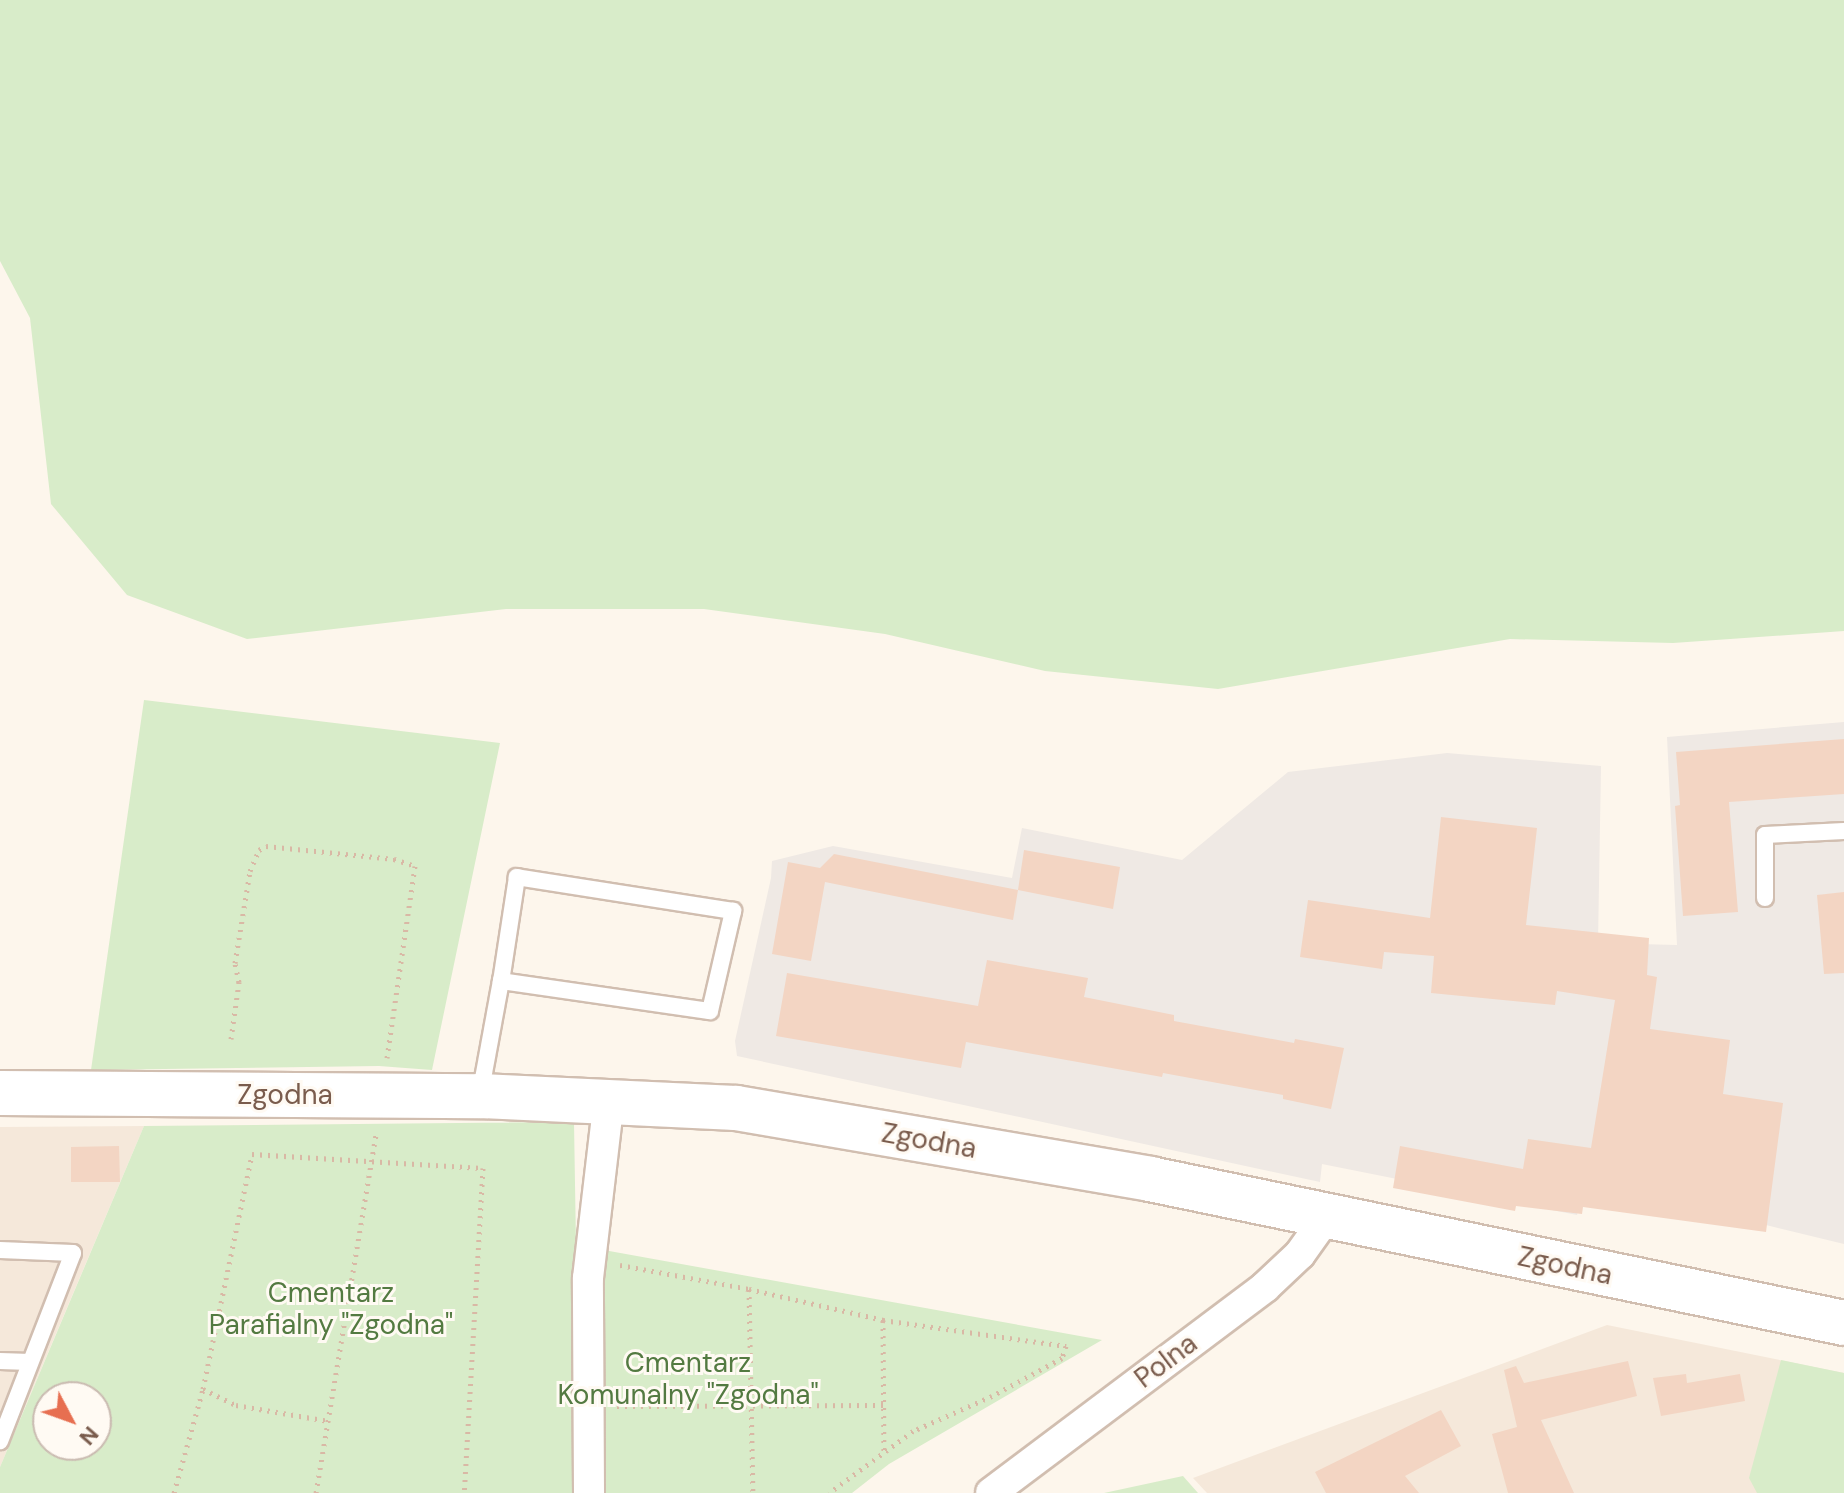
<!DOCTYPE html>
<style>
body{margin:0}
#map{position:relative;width:1844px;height:1493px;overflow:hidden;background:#fdf6ec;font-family:"DM Sans",sans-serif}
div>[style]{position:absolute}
.residential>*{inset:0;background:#f5e8da}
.industrial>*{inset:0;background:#efe9e4}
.green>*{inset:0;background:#d8ecc9}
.building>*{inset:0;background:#f3d5c3}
.path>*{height:5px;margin-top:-2.5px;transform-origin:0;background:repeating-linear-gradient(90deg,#d9b8a5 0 2px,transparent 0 8px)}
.roads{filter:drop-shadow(2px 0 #d1beb0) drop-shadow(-2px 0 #d1beb0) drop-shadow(0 2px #d1beb0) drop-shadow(0 -2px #d1beb0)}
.lane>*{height:16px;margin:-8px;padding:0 8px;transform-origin:8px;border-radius:8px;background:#fff}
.street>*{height:30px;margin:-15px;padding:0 15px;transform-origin:15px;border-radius:15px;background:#fff}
.secondary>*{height:44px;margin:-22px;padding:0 22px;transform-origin:22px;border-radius:22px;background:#fff}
span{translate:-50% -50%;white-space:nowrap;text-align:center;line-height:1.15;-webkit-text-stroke:6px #fffaf3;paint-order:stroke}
.street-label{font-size:28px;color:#7a5c4d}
.park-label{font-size:28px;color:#537a41}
.north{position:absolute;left:32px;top:1381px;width:80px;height:80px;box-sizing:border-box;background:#fffaf3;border:2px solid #cabbb1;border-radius:50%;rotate:131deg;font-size:22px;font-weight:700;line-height:32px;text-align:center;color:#7a5c4d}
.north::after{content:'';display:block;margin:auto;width:28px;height:36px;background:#e76f51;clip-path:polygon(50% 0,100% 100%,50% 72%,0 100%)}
</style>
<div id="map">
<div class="residential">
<div style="clip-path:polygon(144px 1126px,50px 1348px,0 1467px,0 1127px)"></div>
<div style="clip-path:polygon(1607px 1325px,1844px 1373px,1844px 1493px,1207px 1493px,1193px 1478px)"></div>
</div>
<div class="industrial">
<div style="clip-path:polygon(1844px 722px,1844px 1244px,1766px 1225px,1582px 1197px,1577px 1215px,1322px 1164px,1320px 1182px,737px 1056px,735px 1041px,771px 878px,772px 861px,833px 846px,1012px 878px,1022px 828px,1182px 860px,1288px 772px,1447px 753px,1601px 766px,1598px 943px,1677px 945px,1667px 737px)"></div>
</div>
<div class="green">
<div style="clip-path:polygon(0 0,1844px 0,1844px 631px,1673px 643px,1510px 639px,1218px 689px,1045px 671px,885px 634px,704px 609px,506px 609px,247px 639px,127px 595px,51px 504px,30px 318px,0 261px)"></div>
<div style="clip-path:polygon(144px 700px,500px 743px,432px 1070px,379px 1066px,91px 1070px)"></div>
<div style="clip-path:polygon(evenodd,574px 1122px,576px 1245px,1102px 1340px,889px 1464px,852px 1493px,0 1493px,0 1467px,144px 1126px,574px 1122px,48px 1397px,96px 1397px,96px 1445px,48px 1445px,48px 1397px)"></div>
<div style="clip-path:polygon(1781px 1360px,1844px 1373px,1844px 1493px,1757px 1493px,1749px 1478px)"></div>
<div style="clip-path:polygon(1183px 1476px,1198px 1493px,1104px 1493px)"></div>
</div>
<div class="building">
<div style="clip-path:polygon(1844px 739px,1844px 794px,1729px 802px,1738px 912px,1683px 916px,1675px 806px,1680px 805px,1676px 752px)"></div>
<div style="clip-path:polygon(1441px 817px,1537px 828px,1526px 925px,1649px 938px,1647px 975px,1657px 977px,1650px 1029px,1730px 1040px,1723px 1094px,1783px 1103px,1766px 1232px,1583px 1207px,1582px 1214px,1516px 1206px,1515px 1211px,1393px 1188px,1400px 1146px,1523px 1169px,1528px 1139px,1591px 1148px,1615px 1000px,1557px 991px,1555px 1005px,1431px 993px,1434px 956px,1384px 952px,1382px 969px,1300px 957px,1308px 900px,1430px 918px)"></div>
<div style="clip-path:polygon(1024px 850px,1120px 867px,1113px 909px,1018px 890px)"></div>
<div style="clip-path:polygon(834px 854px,1018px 890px,1013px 920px,825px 882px,811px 961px,772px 954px,788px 862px,820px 868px)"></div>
<div style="clip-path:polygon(1844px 892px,1844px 973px,1824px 974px,1817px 895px)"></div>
<div style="clip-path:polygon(987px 960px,1088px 978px,1084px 997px,1174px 1015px,1174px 1021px,1294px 1043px,1295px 1039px,1344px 1048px,1331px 1109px,1283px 1099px,1283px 1095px,1163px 1073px,1162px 1077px,966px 1042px,961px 1068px,776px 1036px,787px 973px,978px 1006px)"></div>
<div style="clip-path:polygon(119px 1146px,120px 1182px,71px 1182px,71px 1147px)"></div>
<div style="clip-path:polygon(1628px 1361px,1637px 1396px,1541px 1420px,1574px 1493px,1508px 1493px,1492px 1434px,1517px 1427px,1504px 1370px,1516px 1366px,1524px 1383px)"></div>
<div style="clip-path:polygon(1686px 1374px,1687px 1383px,1740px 1374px,1745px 1401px,1661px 1416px,1653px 1378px)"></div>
<div style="clip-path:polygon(1441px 1410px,1461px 1446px,1405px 1476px,1419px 1493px,1326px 1493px,1315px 1472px)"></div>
</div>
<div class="path">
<div style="left:231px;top:1039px;width:58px;rotate:-82deg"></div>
<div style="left:239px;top:982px;width:19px;rotate:-102deg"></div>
<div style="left:235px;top:963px;width:93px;rotate:-80.7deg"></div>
<div style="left:250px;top:871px;width:23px;rotate:-67deg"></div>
<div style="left:259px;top:850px;width:8px;rotate:-30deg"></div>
<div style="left:266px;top:846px;width:129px;rotate:5.8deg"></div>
<div style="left:394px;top:859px;width:22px;rotate:18deg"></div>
<div style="left:415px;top:866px;width:194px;rotate:98.3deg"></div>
<div style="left:620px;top:1265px;width:131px;rotate:10.5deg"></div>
<div style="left:749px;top:1289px;width:138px;rotate:13deg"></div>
<div style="left:883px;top:1320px;width:185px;rotate:8.1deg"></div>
<div style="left:1066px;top:1346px;width:13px;rotate:108deg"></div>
<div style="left:1062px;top:1358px;width:80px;rotate:151.5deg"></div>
<div style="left:992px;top:1396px;width:86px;rotate:156.1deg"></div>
<div style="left:913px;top:1431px;width:104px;rotate:143.6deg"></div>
<div style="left:749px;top:1289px;width:204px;rotate:88.9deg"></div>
<div style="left:883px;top:1320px;width:131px;rotate:89.6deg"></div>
<div style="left:203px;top:1389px;width:37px;rotate:26deg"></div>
<div style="left:236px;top:1405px;width:94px;rotate:9.8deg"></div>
<div style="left:617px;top:1406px;width:266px;rotate:-0.2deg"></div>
<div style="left:174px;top:1493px;width:108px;rotate:-74.4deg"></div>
<div style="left:203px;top:1389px;width:240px;rotate:-78.2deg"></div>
<div style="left:252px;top:1154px;width:231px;rotate:3.5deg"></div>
<div style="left:483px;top:1168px;width:326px;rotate:93.3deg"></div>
<div style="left:316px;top:1493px;width:364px;rotate:-80.5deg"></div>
</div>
<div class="roads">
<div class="lane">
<div style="left:1765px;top:898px;width:63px;rotate:-90deg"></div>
<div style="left:1765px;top:835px;width:79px;rotate:-2.9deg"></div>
<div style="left:480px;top:1095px;width:116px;rotate:-79.6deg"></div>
<div style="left:501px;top:981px;width:211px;rotate:8.2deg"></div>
<div style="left:710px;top:1011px;width:103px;rotate:-77deg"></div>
<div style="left:733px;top:911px;width:219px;rotate:-171.1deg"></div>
<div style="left:517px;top:877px;width:105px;rotate:98.7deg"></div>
<div style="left:0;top:1250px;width:73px;rotate:2.4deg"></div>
<div style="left:73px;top:1253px;width:202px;rotate:111.2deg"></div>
<div style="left:0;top:1361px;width:30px;rotate:2deg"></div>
</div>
<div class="street">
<div style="left:589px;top:1493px;width:215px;rotate:-90.3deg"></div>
<div style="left:588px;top:1278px;width:179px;rotate:-83.3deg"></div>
<div style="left:991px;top:1493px;width:343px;rotate:-36.9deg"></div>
<div style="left:1265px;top:1287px;width:48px;rotate:-43.3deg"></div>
<div style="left:1300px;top:1254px;width:47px;rotate:-54.6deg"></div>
</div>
<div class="secondary">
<div style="left:0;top:1093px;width:480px;rotate:0.4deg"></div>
<div style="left:480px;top:1096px;width:256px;rotate:2.7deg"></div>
<div style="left:736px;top:1108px;width:420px;rotate:9.7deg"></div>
<div style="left:1150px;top:1179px;width:709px;rotate:11.72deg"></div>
</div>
</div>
<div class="street-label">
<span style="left:285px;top:1095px">Zgodna</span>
<span style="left:929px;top:1141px;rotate:10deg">Zgodna</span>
<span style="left:1565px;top:1266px;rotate:12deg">Zgodna</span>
<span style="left:1166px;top:1361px;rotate:-37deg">Polna</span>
</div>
<div class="park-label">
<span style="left:331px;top:1309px">Cmentarz<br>Parafialny "Zgodna"</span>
<span style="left:688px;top:1379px">Cmentarz<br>Komunalny "Zgodna"</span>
</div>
<div class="north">N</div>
</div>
